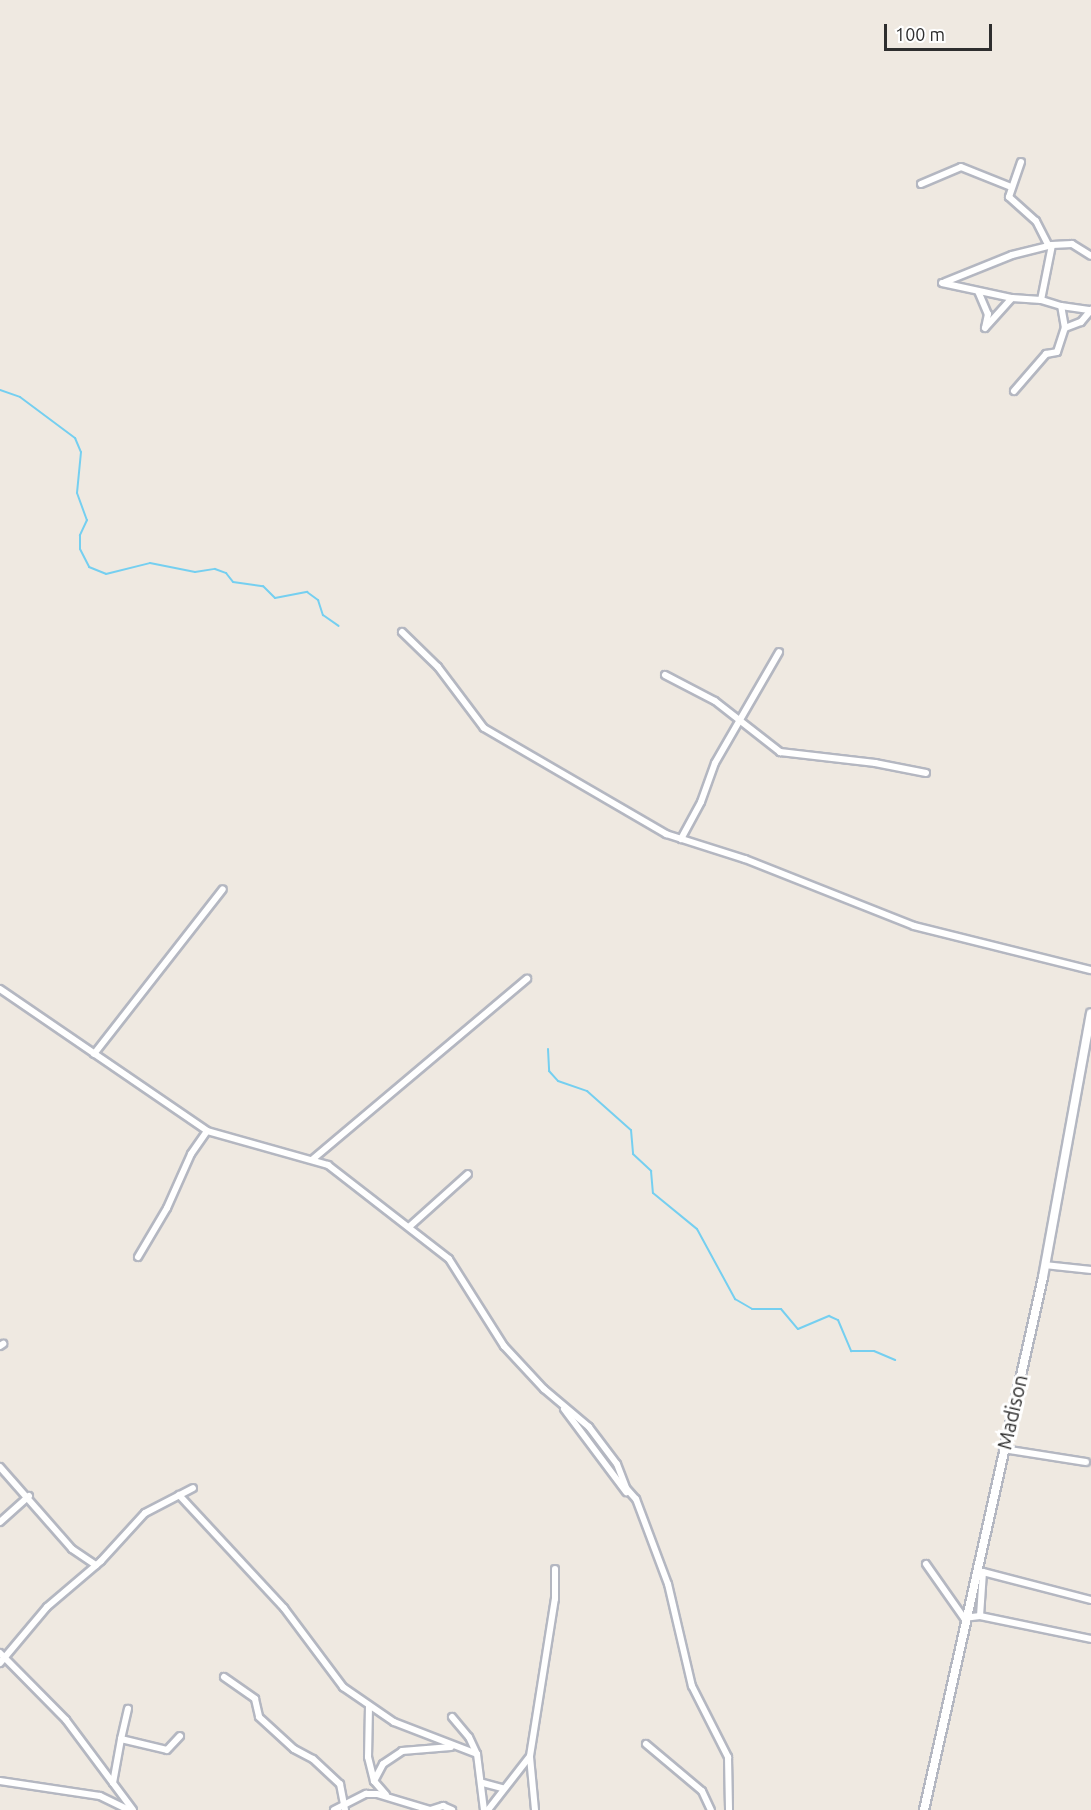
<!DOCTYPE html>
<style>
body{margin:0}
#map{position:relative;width:1091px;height:1810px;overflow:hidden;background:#efe9e1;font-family:Ubuntu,sans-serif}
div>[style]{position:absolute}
.stream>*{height:2px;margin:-1px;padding:0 1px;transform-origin:1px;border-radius:1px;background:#75cff0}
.roads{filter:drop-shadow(2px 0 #b4b7c1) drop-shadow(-2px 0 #b4b7c1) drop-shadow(0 2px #b4b7c1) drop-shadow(0 -2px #b4b7c1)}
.minor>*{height:6px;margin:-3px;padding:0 3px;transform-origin:3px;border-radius:3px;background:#fff}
.tertiary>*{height:8px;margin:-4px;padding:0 4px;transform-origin:4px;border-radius:4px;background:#fff}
span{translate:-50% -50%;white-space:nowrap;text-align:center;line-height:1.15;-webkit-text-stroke:6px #fff;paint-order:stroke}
.street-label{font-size:20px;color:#2e2e2e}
.scale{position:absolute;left:884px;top:24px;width:108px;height:27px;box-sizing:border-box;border:3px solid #2e2e2e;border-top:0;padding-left:8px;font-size:18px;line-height:21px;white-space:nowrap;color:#2e2e2e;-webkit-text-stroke:4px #fff;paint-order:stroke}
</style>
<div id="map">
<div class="stream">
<div style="left:0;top:390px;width:21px;rotate:19deg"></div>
<div style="left:20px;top:397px;width:69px;rotate:36.7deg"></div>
<div style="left:75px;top:438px;width:15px;rotate:67deg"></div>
<div style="left:81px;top:452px;width:41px;rotate:95.6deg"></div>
<div style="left:77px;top:493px;width:29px;rotate:70deg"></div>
<div style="left:87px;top:520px;width:17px;rotate:115deg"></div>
<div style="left:80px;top:535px;width:14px;rotate:90deg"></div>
<div style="left:80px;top:549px;width:20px;rotate:63deg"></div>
<div style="left:89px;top:567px;width:18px;rotate:22deg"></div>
<div style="left:106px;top:574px;width:45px;rotate:-14deg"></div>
<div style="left:150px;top:563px;width:46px;rotate:11.3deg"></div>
<div style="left:195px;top:572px;width:20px;rotate:-9deg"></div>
<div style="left:215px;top:569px;width:12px;rotate:20deg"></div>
<div style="left:226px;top:573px;width:11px;rotate:52deg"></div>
<div style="left:233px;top:582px;width:30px;rotate:8deg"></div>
<div style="left:263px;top:586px;width:17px;rotate:45deg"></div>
<div style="left:275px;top:598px;width:33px;rotate:-11deg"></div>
<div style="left:307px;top:592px;width:14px;rotate:36deg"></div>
<div style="left:318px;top:600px;width:16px;rotate:72deg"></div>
<div style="left:323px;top:615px;width:19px;rotate:35deg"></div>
<div style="left:548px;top:1049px;width:22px;rotate:87deg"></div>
<div style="left:549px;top:1071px;width:13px;rotate:48deg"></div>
<div style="left:558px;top:1081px;width:31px;rotate:19deg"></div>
<div style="left:587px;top:1091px;width:59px;rotate:41.6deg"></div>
<div style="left:631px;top:1130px;width:24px;rotate:85deg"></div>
<div style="left:633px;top:1154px;width:25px;rotate:43deg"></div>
<div style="left:651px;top:1171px;width:22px;rotate:85deg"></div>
<div style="left:653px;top:1193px;width:57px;rotate:39.3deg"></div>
<div style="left:697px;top:1229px;width:80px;rotate:61.5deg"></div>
<div style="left:735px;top:1299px;width:20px;rotate:30deg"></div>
<div style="left:752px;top:1309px;width:29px"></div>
<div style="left:781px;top:1309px;width:26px;rotate:50deg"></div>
<div style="left:798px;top:1329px;width:34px;rotate:-23deg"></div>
<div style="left:829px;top:1316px;width:10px;rotate:24deg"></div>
<div style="left:838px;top:1320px;width:34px;rotate:67deg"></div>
<div style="left:851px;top:1351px;width:23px"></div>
<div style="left:874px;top:1351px;width:23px;rotate:23deg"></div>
</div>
<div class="roads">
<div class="minor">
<div style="left:1021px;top:162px;width:37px;rotate:109deg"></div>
<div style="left:1009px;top:197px;width:36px;rotate:42deg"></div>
<div style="left:1036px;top:221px;width:28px;rotate:63deg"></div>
<div style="left:921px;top:184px;width:43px;rotate:-23deg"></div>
<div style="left:961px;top:167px;width:54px;rotate:21.8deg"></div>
<div style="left:945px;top:282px;width:72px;rotate:-21.9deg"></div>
<div style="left:1012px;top:255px;width:41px;rotate:-14deg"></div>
<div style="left:942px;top:283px;width:72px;rotate:12.1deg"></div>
<div style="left:1012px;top:298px;width:29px;rotate:4deg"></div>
<div style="left:1041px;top:300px;width:56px;rotate:-78.7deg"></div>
<div style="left:1052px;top:245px;width:20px;rotate:-3deg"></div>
<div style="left:1072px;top:244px;width:22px;rotate:32deg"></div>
<div style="left:978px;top:291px;width:25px;rotate:67deg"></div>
<div style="left:988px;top:314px;width:14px;rotate:102deg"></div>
<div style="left:985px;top:328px;width:40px;rotate:-48deg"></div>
<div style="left:1061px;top:306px;width:30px;rotate:8deg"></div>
<div style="left:1065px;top:328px;width:17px;rotate:-21deg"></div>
<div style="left:1081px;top:322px;width:16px;rotate:-50deg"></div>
<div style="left:1014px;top:391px;width:49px;rotate:-49.1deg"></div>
<div style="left:1046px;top:354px;width:11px;rotate:-10deg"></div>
<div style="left:1057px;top:352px;width:25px;rotate:-72deg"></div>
<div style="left:1065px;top:328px;width:22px;rotate:-100deg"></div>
<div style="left:1061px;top:306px;width:21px;rotate:-163deg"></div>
<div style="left:402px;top:632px;width:50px;rotate:44.2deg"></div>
<div style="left:438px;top:667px;width:76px;rotate:53deg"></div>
<div style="left:484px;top:728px;width:211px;rotate:30.2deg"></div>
<div style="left:666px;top:834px;width:83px;rotate:17.6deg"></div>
<div style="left:745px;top:859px;width:182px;rotate:21.6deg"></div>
<div style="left:914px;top:926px;width:182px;rotate:14deg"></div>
<div style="left:665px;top:675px;width:56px;rotate:27.5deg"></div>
<div style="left:715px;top:701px;width:83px;rotate:38.1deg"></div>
<div style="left:780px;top:752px;width:96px;rotate:6.6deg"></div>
<div style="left:875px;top:763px;width:52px;rotate:11.1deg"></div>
<div style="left:681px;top:839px;width:42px;rotate:-61.6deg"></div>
<div style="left:701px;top:802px;width:41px;rotate:-70.3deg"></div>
<div style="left:715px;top:763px;width:128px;rotate:-60deg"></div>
<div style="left:0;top:989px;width:251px;rotate:34.4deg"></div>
<div style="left:207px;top:1131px;width:126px;rotate:15.7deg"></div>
<div style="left:328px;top:1165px;width:153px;rotate:37.8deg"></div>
<div style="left:449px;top:1259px;width:103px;rotate:57.7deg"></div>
<div style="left:504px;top:1346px;width:59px;rotate:47.1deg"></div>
<div style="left:544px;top:1389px;width:59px;rotate:40.2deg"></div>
<div style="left:589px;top:1427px;width:46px;rotate:52.9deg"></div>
<div style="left:617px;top:1464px;width:26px;rotate:69deg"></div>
<div style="left:626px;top:1488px;width:15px;rotate:48deg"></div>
<div style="left:636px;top:1499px;width:91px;rotate:69.4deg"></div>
<div style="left:668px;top:1584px;width:105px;rotate:76.8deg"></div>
<div style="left:692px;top:1686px;width:80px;rotate:63.1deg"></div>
<div style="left:728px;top:1757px;width:53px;rotate:88.9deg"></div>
<div style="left:94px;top:1054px;width:209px;rotate:-52deg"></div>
<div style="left:313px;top:1159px;width:280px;rotate:-40.1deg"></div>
<div style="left:409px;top:1227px;width:79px;rotate:-41.9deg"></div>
<div style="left:138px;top:1257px;width:57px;rotate:-59.4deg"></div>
<div style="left:167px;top:1208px;width:59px;rotate:-66deg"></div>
<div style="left:191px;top:1154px;width:28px;rotate:-55deg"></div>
<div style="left:1045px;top:1265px;width:46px;rotate:6.2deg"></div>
<div style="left:0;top:1346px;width:4px;rotate:-34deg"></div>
<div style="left:564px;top:1409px;width:104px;rotate:53.2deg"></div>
<div style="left:1003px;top:1449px;width:84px;rotate:8.9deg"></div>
<div style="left:0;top:1467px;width:109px;rotate:48.7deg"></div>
<div style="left:72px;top:1549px;width:29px;rotate:34deg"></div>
<div style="left:179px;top:1495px;width:154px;rotate:47.1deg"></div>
<div style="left:284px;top:1608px;width:99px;rotate:53.2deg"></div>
<div style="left:343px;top:1687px;width:62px;rotate:34.5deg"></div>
<div style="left:394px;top:1722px;width:89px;rotate:21.1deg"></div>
<div style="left:0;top:1522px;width:39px;rotate:-42deg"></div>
<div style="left:926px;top:1564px;width:66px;rotate:54.9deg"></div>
<div style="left:964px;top:1618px;width:16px;rotate:-7deg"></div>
<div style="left:980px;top:1616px;width:113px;rotate:11.7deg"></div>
<div style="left:980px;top:1616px;width:44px;rotate:-86.1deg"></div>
<div style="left:983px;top:1572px;width:112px;rotate:14.5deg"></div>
<div style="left:0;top:1653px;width:94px;rotate:45.4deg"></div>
<div style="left:66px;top:1720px;width:112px;rotate:53.3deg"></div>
<div style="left:0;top:1663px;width:73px;rotate:-50deg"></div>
<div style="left:47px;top:1607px;width:71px;rotate:-40.4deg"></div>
<div style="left:101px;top:1561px;width:65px;rotate:-47.5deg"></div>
<div style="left:145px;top:1513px;width:54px;rotate:-27.5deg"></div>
<div style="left:224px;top:1677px;width:38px;rotate:35deg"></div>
<div style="left:255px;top:1699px;width:18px;rotate:77deg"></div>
<div style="left:259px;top:1717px;width:47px;rotate:42.4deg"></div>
<div style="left:294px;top:1749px;width:21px;rotate:28deg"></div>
<div style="left:313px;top:1759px;width:37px;rotate:43deg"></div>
<div style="left:340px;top:1784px;width:26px;rotate:79deg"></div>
<div style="left:369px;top:1706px;width:51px;rotate:91.1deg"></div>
<div style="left:368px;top:1757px;width:25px;rotate:76deg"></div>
<div style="left:374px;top:1781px;width:18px;rotate:49deg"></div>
<div style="left:452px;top:1717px;width:26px;rotate:50deg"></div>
<div style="left:469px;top:1737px;width:19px;rotate:65deg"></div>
<div style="left:477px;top:1754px;width:56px;rotate:82.9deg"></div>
<div style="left:121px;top:1739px;width:31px;rotate:-77deg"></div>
<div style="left:646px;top:1744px;width:73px;rotate:40deg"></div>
<div style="left:702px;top:1791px;width:21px;rotate:65deg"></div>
<div style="left:530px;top:1757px;width:53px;rotate:84.6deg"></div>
<div style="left:0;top:1781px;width:101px;rotate:8.5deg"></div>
<div style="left:100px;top:1796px;width:32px;rotate:26deg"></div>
<div style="left:374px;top:1781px;width:19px;rotate:-62deg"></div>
<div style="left:383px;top:1764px;width:23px;rotate:-34deg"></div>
<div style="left:402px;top:1751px;width:49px;rotate:-4.7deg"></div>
<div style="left:113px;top:1783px;width:45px;rotate:-79.7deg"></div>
<div style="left:121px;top:1739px;width:47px;rotate:13.4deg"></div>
<div style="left:167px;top:1750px;width:19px;rotate:-47deg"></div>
<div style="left:483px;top:1783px;width:20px;rotate:15deg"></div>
<div style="left:334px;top:1810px;width:36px;rotate:-27deg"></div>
<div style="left:366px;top:1794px;width:11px"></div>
<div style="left:377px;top:1794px;width:55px;rotate:16.8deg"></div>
<div style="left:430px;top:1810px;width:14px;rotate:-17deg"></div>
<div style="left:443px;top:1806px;width:10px;rotate:24deg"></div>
<div style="left:488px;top:1810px;width:68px;rotate:-52.1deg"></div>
<div style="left:530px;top:1756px;width:159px;rotate:-81deg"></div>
<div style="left:555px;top:1599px;width:30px;rotate:-90deg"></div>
</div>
<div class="tertiary">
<div style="left:924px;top:1810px;width:546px;rotate:-77.41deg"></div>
<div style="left:1043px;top:1277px;width:268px;rotate:-79.7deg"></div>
</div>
</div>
<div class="street-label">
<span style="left:1012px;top:1412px;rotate:-77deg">Madison</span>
</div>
<div class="scale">100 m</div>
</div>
